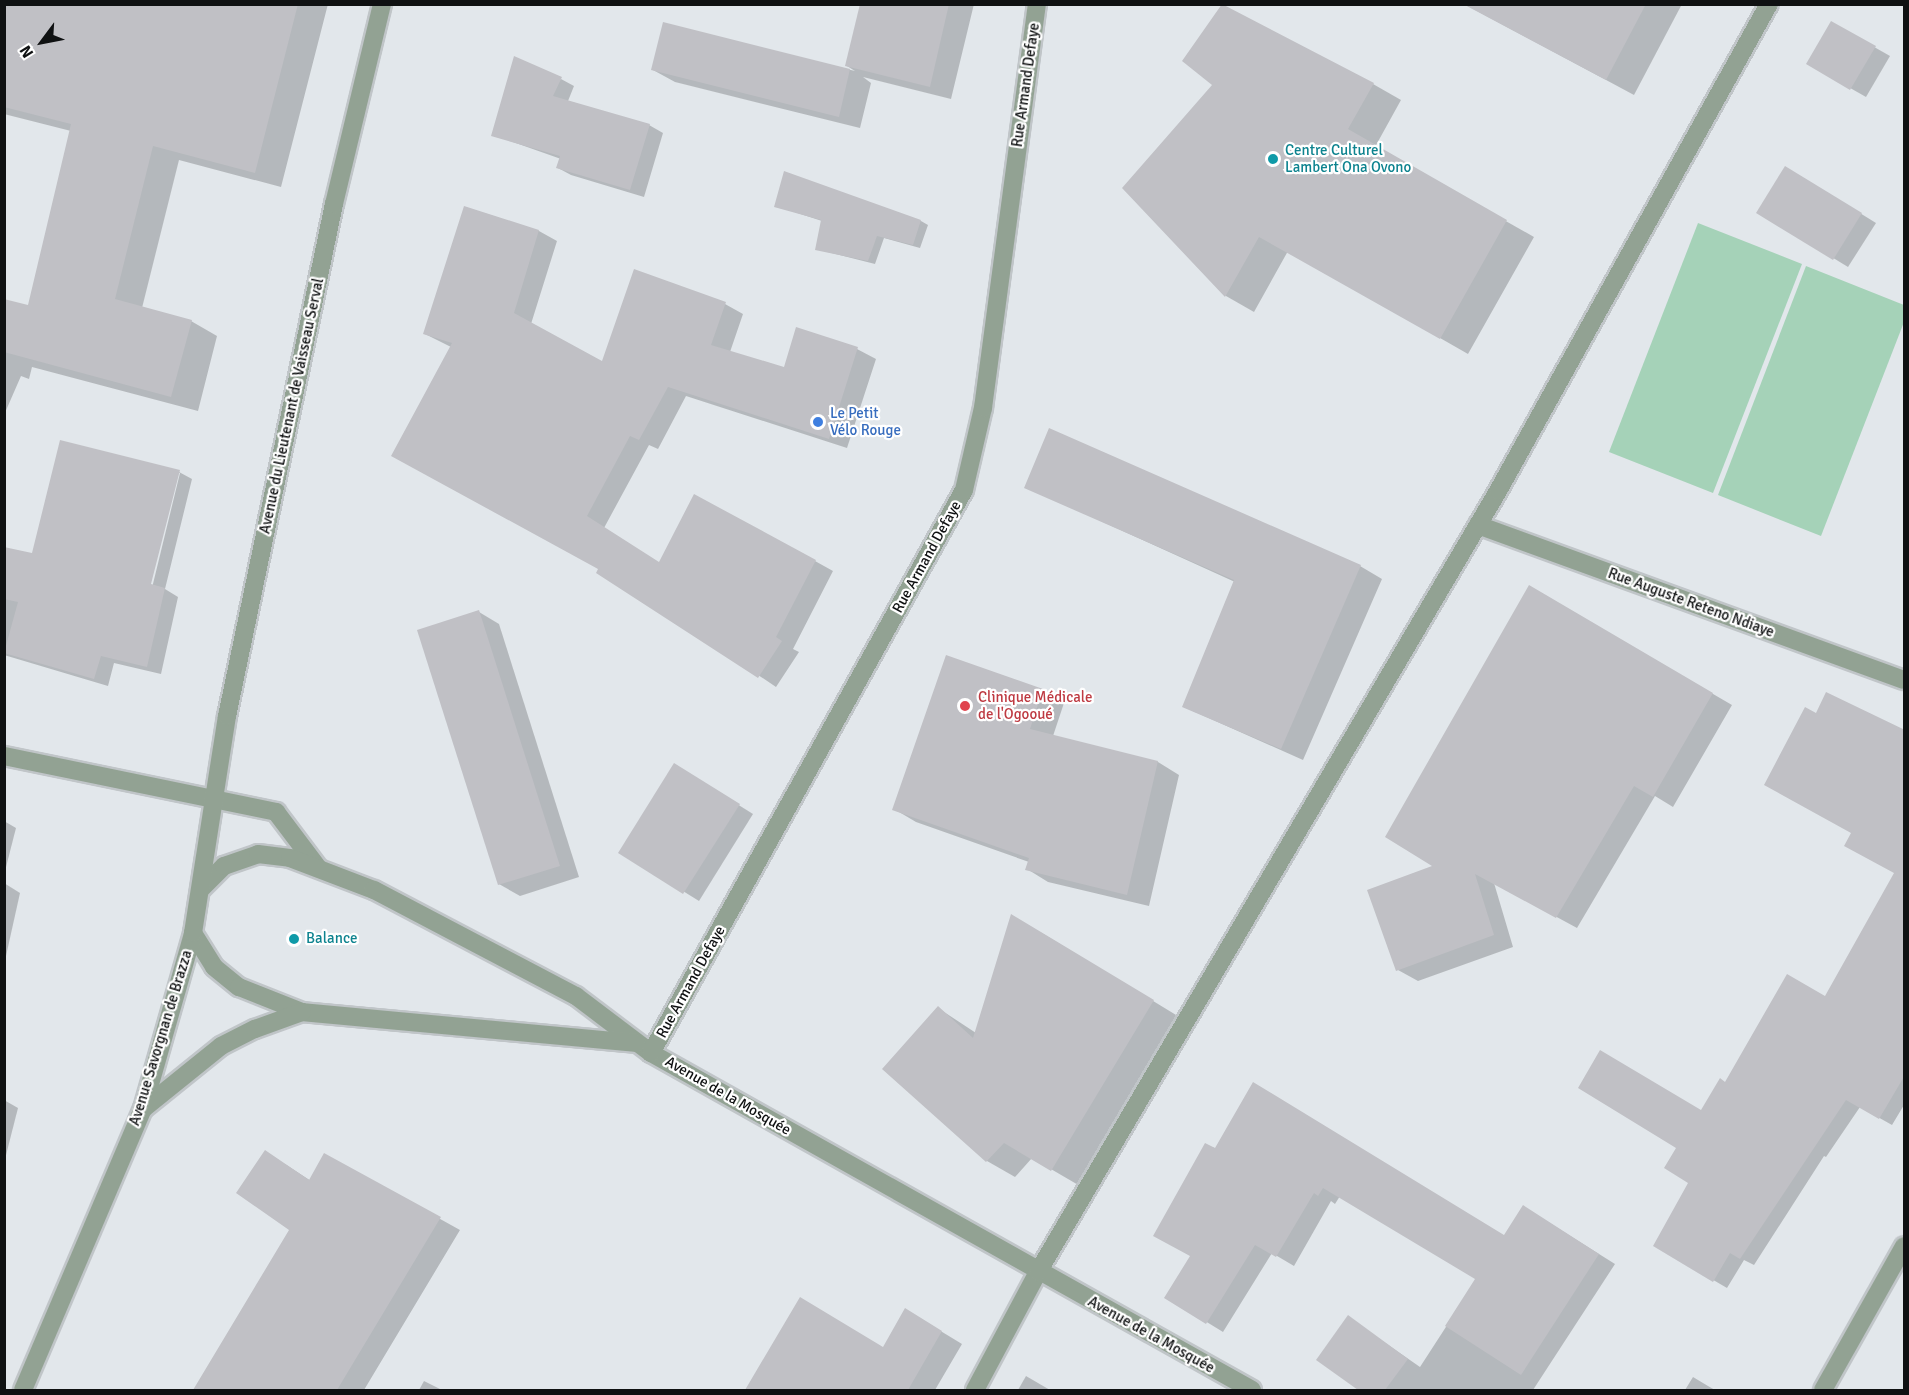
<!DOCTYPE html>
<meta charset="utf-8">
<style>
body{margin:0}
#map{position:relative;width:1909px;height:1395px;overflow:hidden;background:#e2e7eb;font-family:Signika,sans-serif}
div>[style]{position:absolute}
.green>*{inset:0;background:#a5d2b8}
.shadow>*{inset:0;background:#0003}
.building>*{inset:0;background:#c0c0c5}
.roads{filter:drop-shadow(2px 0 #c0c5c8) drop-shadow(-2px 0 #c0c5c8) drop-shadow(0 2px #c0c5c8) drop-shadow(0 -2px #c0c5c8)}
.minor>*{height:18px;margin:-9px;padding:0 9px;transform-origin:9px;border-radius:9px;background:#92a293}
.dots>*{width:16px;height:16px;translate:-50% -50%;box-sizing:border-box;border:3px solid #fff;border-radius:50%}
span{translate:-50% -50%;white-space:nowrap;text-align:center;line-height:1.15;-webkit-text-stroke:4.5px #fff;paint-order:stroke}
.street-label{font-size:15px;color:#0f1112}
.culture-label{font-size:15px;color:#0d838f}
.left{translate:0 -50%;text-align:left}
.shop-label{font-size:15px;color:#366cbe}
.health-label{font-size:15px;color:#be3a42}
.frame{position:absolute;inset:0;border:6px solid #0f1112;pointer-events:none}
.north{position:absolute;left:12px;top:12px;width:60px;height:60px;-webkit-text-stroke:4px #fff;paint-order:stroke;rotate:238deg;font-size:16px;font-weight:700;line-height:24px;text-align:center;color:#0f1112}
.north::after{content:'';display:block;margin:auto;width:21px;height:27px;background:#0f1112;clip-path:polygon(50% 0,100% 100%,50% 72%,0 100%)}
</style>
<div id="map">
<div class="green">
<div style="clip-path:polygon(1698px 223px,1802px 264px,1713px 493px,1609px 452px)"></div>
<div style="clip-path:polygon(1806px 266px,1904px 305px,1904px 322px,1821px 536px,1718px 495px)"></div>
</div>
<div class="shadow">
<div style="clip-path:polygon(4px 4px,328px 4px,281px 187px,179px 160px,142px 308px,191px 321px,217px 336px,198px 411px,32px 367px,29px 379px,21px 376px,4px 415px,4px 300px,29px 307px,71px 131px,4px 114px)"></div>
<div style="clip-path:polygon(862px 4px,974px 4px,951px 99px,863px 77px,871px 83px,860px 128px,675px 82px,653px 70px,664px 24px,855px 71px,847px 66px)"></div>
<div style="clip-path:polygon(1464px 4px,1682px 4px,1634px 95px)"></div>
<div style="clip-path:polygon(1832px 23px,1890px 56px,1866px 97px,1808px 64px)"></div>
<div style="clip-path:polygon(561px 79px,574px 86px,568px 101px,649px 125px,663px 133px,644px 197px,571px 175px,558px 168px,561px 159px,493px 135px)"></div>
<div style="clip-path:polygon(1373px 84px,1401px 100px,1375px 147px,1534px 237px,1468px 354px,1288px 251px,1254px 312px,1226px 296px,1124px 188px,1214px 85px)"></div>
<div style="clip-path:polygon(1800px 176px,1876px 223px,1848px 267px,1758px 212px)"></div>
<div style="clip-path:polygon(776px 206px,921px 221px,928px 225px,920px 248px,884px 238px,875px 264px,816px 249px,822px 221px)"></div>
<div style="clip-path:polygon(465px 207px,539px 231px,557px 241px,531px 324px,602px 363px,725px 304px,743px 314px,730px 352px,785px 369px,857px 349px,876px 359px,847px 448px,686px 396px,658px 449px,649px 445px,604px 528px,660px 564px,815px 561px,833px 571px,793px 649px,799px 652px,776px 687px,600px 569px,451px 347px,425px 334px)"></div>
<div style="clip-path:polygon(evenodd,179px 472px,192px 479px,165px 589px,178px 597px,161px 674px,114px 663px,108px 686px,4px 655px,4px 549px,33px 555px,179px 472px,177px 473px,180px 473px,151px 592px,148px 591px,177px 473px)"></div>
<div style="clip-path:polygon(1026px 487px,1360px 566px,1382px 579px,1303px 760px,1184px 707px,1235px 582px)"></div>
<div style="clip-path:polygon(1529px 587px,1732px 705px,1673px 807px,1655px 796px,1577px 928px,1494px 883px,1513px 947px,1418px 981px,1398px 970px)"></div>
<div style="clip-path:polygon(479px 612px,499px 624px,579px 877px,520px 896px,499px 884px)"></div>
<div style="clip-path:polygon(947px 657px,1042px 691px,1064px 703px,1053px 736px,1158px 762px,1179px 775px,1149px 906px,1048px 882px,1027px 869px,1029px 862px,916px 822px,894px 809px)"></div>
<div style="clip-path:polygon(1817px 715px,1904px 732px,1904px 1105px,1892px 1125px,1860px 1107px,1826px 1157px,1824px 1156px,1754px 1265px,1744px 1260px,1727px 1288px,1655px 1246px,1690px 1182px,1701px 1111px,1726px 1083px,1825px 998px,1896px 872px,1853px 833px)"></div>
<div style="clip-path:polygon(689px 774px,753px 814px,699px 901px,620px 852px)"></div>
<div style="clip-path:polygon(4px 821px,16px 828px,4px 875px)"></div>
<div style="clip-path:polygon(4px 883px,20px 893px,4px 965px)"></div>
<div style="clip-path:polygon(1040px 932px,1181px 1018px,1080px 1186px,1032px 1158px,1015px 1177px,987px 1161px,884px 1069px,938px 1008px,976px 1033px)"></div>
<div style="clip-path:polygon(4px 1100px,18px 1108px,4px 1163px)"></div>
<div style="clip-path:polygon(1205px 1145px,1504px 1237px,1524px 1207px,1615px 1264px,1533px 1390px,1361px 1390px,1318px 1360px,1348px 1317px,1420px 1367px,1477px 1279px,1340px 1196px,1335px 1204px,1331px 1201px,1294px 1266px,1272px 1253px,1223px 1332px,1166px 1297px,1192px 1256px)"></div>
<div style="clip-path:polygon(325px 1155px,460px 1230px,364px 1390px,195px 1390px,291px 1230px,285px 1164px,311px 1181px)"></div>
<div style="clip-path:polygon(800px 1299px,884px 1349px,906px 1310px,962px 1344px,935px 1390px,747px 1390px)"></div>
<div style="clip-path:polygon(1026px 1376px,1050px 1390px,1018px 1390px)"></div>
<div style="clip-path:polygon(1693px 1377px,1708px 1386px,1715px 1390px,1685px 1390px)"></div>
<div style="clip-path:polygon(424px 1381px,442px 1390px,419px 1390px)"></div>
</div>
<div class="building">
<div style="clip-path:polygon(4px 4px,298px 4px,255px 173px,153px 146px,115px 299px,192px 320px,171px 397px,4px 352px,4px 299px,28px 305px,71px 124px,4px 107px)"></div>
<div style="clip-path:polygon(860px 4px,949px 4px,930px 87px,845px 66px)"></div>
<div style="clip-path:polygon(1222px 4px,1374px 83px,1348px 129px,1507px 220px,1440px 339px,1259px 237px,1225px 297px,1122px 188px,1212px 85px,1182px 61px)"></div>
<div style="clip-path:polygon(1463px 4px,1646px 4px,1606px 80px)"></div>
<div style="clip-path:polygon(1831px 21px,1876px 46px,1850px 90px,1806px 64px)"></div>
<div style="clip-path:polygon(663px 22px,850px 69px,839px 117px,651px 70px)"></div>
<div style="clip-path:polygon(514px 56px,562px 77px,553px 96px,650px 124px,630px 190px,556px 168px,560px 156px,491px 136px)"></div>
<div style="clip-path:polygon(1785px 166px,1862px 213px,1833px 260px,1756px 213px)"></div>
<div style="clip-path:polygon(784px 171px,921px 220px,913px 245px,877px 236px,868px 261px,815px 250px,821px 220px,774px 207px)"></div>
<div style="clip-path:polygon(464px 206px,539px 230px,514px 313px,602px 361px,634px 269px,726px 302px,711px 345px,784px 367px,796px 327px,858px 347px,829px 439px,668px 387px,639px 440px,630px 436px,587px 516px,659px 562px,694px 494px,816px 560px,776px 637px,782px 641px,758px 678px,596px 573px,598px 569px,391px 456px,452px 343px,423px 334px)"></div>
<div style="clip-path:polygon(1049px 428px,1361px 565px,1281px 749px,1182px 707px,1234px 580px,1024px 488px)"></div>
<div style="clip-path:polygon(60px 440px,180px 470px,151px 584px,165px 588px,147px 667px,101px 656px,94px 679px,4px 653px,18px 602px,4px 599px,4px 547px,32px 553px)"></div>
<div style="clip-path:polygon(1529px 585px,1713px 693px,1653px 797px,1634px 786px,1556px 918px,1475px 874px,1494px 935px,1396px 971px,1367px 890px,1432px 866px,1385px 837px)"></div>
<div style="clip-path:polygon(479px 610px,560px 866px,498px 885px,417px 630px)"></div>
<div style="clip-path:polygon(946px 655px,1043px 689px,1030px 729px,1158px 761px,1127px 895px,1025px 870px,1029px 858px,892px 810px)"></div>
<div style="clip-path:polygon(1826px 692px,1905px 730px,1905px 1075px,1879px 1119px,1846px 1100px,1740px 1259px,1730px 1253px,1713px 1282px,1653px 1246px,1688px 1183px,1664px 1168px,1676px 1148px,1578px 1088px,1600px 1050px,1701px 1110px,1720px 1078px,1725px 1082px,1787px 974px,1825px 996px,1894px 873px,1844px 846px,1851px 833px,1764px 785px,1805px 707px,1816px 713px)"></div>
<div style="clip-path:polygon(674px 763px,740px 804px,683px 894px,618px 853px)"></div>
<div style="clip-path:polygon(1011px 914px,1154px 1000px,1051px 1171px,1004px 1143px,986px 1162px,882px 1069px,938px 1006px,973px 1038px)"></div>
<div style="clip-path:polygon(1253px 1082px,1504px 1235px,1523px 1205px,1599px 1254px,1521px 1375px,1445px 1326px,1475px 1279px,1323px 1188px,1318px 1196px,1314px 1193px,1276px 1257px,1255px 1245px,1206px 1324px,1164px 1298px,1190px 1256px,1153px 1236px,1205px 1143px,1215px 1148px)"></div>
<div style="clip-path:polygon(265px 1150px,309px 1180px,324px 1153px,441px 1217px,337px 1390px,193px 1390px,289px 1230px,236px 1193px)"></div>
<div style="clip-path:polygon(800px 1297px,883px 1347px,905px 1308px,942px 1331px,908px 1390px,745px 1390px)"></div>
<div style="clip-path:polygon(1348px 1315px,1408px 1359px,1385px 1390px,1358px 1390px,1316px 1360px)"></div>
</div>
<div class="roads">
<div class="minor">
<div style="left:1478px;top:525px;width:453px;rotate:20deg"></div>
<div style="left:4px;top:756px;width:278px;rotate:11.6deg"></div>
<div style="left:276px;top:812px;width:71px;rotate:53deg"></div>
<div style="left:201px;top:889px;width:33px;rotate:-45deg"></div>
<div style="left:224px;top:866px;width:36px;rotate:-19deg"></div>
<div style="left:258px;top:854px;width:32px;rotate:7deg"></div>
<div style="left:290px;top:858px;width:90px;rotate:20.9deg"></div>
<div style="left:374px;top:890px;width:228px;rotate:27.7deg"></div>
<div style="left:576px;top:996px;width:94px;rotate:37.2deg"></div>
<div style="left:651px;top:1053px;width:689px;rotate:29.28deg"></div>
<div style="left:193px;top:933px;width:40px;rotate:58deg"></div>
<div style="left:214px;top:967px;width:32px;rotate:39deg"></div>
<div style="left:239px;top:987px;width:68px;rotate:21.6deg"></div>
<div style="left:302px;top:1012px;width:336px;rotate:5.3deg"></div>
<div style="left:651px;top:1053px;width:644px;rotate:-60.93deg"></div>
<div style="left:964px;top:490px;width:84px;rotate:-77deg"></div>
<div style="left:983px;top:408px;width:408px;rotate:-82.4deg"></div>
<div style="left:143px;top:1109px;width:100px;rotate:-38.9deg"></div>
<div style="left:221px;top:1046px;width:38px;rotate:-27deg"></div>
<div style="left:255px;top:1029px;width:50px;rotate:-19.9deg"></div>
<div style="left:23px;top:1390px;width:306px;rotate:-66.9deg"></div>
<div style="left:143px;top:1109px;width:183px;rotate:-74.1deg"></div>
<div style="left:193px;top:933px;width:220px;rotate:-81.1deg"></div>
<div style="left:227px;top:716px;width:523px;rotate:-78.2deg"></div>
<div style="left:334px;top:204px;width:206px;rotate:-76.5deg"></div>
<div style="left:975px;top:1390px;width:134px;rotate:-61.9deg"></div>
<div style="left:1038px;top:1272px;width:906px;rotate:-59.5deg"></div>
<div style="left:1498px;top:491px;width:557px;rotate:-60.91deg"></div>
<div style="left:1823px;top:1390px;width:165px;rotate:-60.6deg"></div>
</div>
</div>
<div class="dots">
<div style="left:1273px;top:159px;background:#0f9aa8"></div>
<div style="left:818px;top:422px;background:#3f7fe0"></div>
<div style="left:965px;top:706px;background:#e0444e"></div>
<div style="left:294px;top:939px;background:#0f9aa8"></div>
</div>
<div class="street-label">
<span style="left:1026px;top:85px;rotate:-82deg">Rue Armand Defaye</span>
<span style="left:292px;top:406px;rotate:-78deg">Avenue du Lieutenant de Vaisseau Serval</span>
<span style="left:927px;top:557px;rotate:-61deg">Rue Armand Defaye</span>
<span style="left:1691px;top:603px;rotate:20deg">Rue Auguste Reteno Ndiaye</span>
<span style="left:691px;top:982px;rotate:-61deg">Rue Armand Defaye</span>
<span style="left:161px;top:1038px;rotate:-73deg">Avenue Savorgnan de Brazza</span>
<span style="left:728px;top:1096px;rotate:30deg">Avenue de la Mosquée</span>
<span style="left:1151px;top:1335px;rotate:29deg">Avenue de la Mosquée</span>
</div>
<div class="culture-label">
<span class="left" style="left:1285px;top:159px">Centre Culturel<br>Lambert Ona Ovono</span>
<span class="left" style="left:306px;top:939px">Balance</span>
</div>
<div class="shop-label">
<span class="left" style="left:830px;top:422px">Le Petit<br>Vélo Rouge</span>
</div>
<div class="health-label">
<span class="left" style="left:978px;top:706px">Clinique Médicale<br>de l'Ogooué</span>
</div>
<div class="frame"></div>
<div class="north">N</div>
</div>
